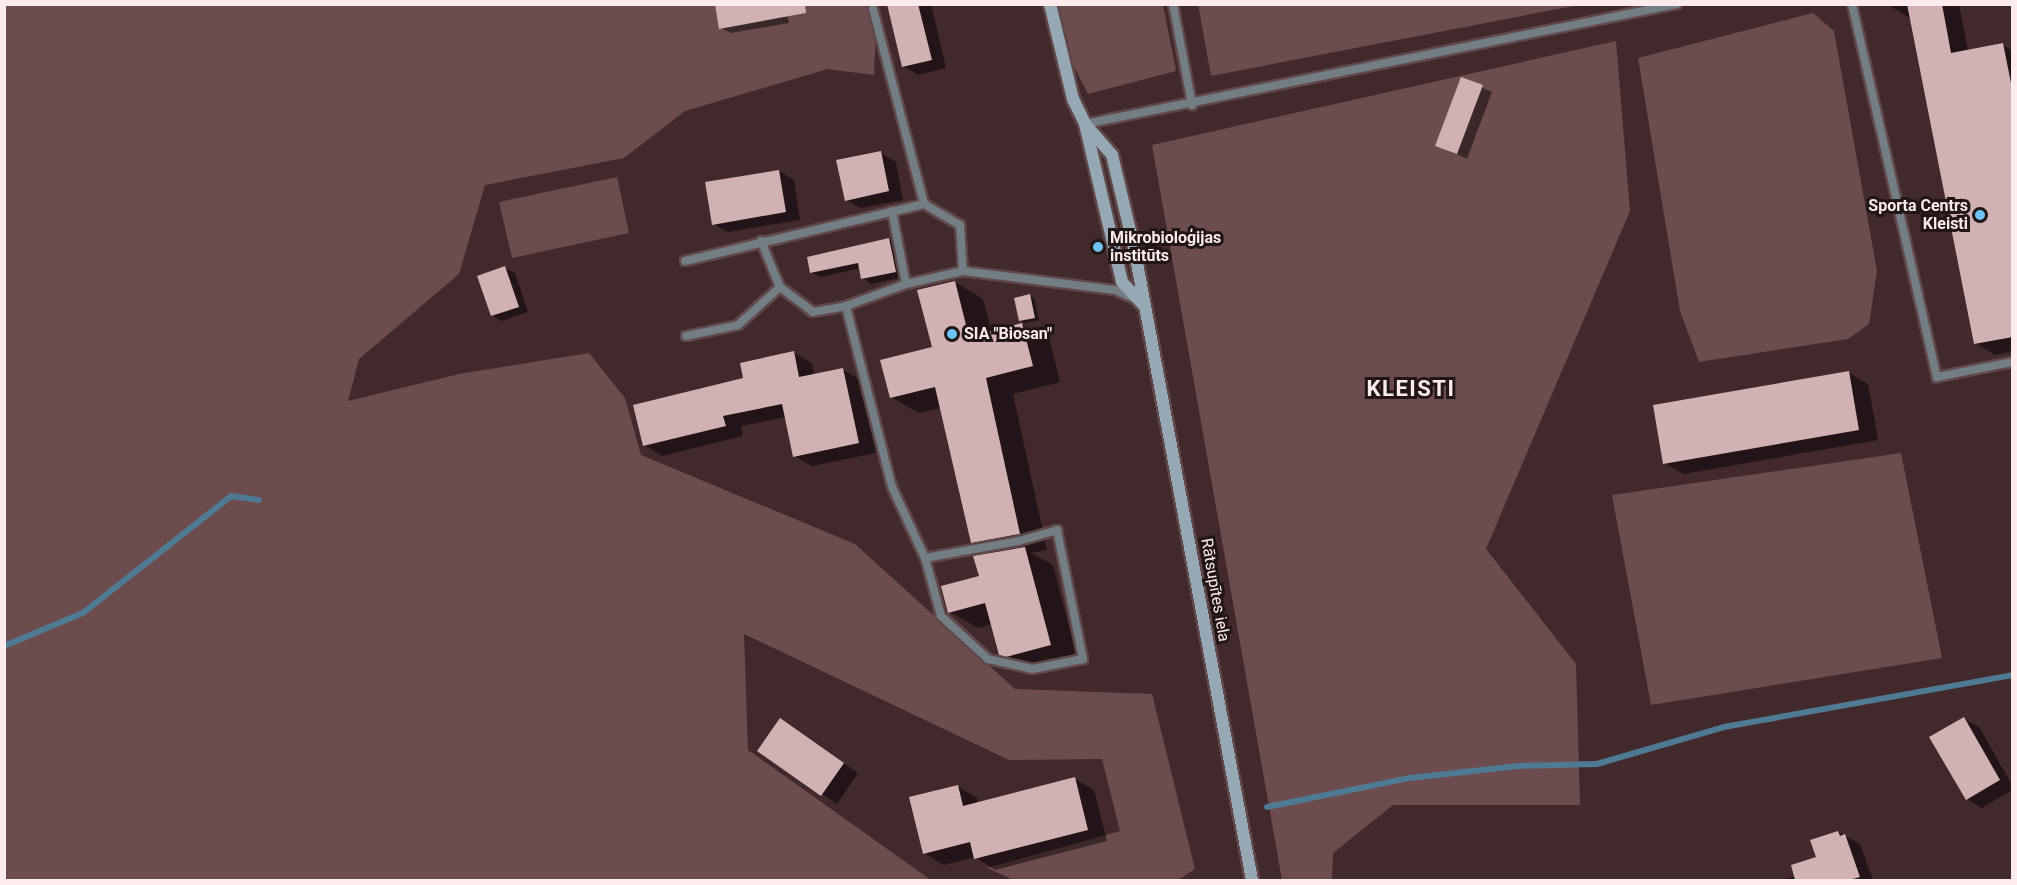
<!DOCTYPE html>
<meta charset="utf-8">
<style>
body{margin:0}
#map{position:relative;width:2017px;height:885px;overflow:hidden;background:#42292b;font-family:Roboto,sans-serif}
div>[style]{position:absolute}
.green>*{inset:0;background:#6d4c4e}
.shadow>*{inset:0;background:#0007}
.stream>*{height:6px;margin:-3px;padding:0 3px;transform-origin:3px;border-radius:3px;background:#4e7a94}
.building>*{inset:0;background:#d1b1b2}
.roads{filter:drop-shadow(2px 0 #60484a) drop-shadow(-2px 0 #60484a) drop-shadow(0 2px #60484a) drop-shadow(0 -2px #60484a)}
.lane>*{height:8px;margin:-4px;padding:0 4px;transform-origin:4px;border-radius:4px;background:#727d84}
.secondary>*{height:12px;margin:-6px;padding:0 6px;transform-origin:6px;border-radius:6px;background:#96a8b3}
.dots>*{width:16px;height:16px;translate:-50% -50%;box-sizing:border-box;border:3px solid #211616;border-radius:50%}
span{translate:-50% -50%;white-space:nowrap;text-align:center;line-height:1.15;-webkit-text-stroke:6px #211616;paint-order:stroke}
.poi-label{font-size:16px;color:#feeced;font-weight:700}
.right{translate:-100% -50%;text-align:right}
.left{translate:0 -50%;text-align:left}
.street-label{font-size:16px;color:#feeced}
.district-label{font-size:22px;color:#feeced;font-weight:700;letter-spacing:1.5px}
.frame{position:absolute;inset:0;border:6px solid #feeced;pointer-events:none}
</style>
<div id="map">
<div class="green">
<div style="clip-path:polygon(1198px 4px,1579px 4px,1579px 5px,1211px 76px)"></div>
<div style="clip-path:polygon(5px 5px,877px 5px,874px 75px,828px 69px,685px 111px,624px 158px,485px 185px,459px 274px,359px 359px,348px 401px,459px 374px,589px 353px,625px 398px,641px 455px,855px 544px,1015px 689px,1152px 694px,1195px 869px,1178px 880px,1014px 880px,987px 868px,1120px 831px,1102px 759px,1009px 760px,744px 634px,748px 750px,931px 880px,5px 880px)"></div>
<div style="clip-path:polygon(1043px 5px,1163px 5px,1176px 71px,1088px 94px)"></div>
<div style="clip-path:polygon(1813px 13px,1834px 31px,1877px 271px,1869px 324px,1848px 339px,1699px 362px,1680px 311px,1638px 58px)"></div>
<div style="clip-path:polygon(1616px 41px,1630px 211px,1486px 549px,1576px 664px,1580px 805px,1393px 805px,1333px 853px,1332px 880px,1282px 880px,1152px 145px)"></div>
<div style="clip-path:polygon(617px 177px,629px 233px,512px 258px,499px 202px)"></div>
<div style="clip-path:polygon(1901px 453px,1942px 658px,1651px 705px,1612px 495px)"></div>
</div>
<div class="shadow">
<div style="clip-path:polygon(785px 4px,789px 23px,731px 33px,721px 28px)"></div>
<div style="clip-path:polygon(888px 4px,931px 4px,946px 68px,918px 75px,903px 66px)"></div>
<div style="clip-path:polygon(1887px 4px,1959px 4px,1968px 51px,2002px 45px,2012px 50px,2012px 351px,1995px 355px,1976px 343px,1911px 19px)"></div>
<div style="clip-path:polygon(1462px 79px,1492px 92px,1467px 159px,1437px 145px)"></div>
<div style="clip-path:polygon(880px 153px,896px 162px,903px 200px,861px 208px,846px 200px)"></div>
<div style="clip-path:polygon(779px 171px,794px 180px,800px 220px,728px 232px,713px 224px)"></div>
<div style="clip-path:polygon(889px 239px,898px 245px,904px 277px,871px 284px,863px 278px,861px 268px,820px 277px,811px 272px)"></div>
<div style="clip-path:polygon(505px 268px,515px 273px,528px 312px,502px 321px,492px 315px)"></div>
<div style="clip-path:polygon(955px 282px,983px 299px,992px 333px,1022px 325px,1050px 341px,1060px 382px,1013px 394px,1047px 550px,1031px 553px,1053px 565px,1078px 661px,1029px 670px,1000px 654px,992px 624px,978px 628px,950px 612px,980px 577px,992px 554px,972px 542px,941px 408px,919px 413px,891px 397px,933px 348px)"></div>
<div style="clip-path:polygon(1030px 296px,1034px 298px,1039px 320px,1025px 323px,1020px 320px)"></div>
<div style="clip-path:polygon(794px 353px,812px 363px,814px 376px,843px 370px,861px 380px,876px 453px,812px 466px,794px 456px,786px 417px,741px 426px,743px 436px,662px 456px,644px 445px,745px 379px)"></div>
<div style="clip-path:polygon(1849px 373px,1868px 384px,1878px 440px,1684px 474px,1664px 463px)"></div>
<div style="clip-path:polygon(1964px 719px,1979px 727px,2012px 785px,2012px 790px,1982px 808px,1967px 799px)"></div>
<div style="clip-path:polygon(781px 720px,858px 773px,837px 804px,759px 751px)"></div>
<div style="clip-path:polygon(1075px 779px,1094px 790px,1107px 841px,995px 870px,975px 857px,944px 865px,924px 853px,957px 786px,977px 798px,978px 803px)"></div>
<div style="clip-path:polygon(1838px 832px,1860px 844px,1873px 880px,1783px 880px,1796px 876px,1817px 858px)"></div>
</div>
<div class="stream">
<div style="left:4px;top:646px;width:86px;rotate:-22.7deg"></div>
<div style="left:83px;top:613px;width:189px;rotate:-38.3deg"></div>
<div style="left:231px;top:496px;width:28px;rotate:8deg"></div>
<div style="left:1267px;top:807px;width:146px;rotate:-11.5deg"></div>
<div style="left:1410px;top:778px;width:109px;rotate:-6.3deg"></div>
<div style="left:1518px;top:766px;width:79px;rotate:-1.5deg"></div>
<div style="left:1597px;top:764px;width:132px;rotate:-16.2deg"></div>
<div style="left:1724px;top:727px;width:293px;rotate:-10.2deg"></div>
</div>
<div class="building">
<div style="clip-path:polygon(715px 4px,805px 4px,806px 13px,719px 29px)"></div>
<div style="clip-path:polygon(887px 4px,918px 4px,932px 60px,902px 67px)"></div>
<div style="clip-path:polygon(1907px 4px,1942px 4px,1951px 53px,2003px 43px,2013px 93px,2013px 337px,1974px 344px)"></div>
<div style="clip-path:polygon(1461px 77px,1483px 85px,1457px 154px,1435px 146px)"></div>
<div style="clip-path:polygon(881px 151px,889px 191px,845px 201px,836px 160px)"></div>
<div style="clip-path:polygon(779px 170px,786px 212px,712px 225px,705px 182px)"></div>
<div style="clip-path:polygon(889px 238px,896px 272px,861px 279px,858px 263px,810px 273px,807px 257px)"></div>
<div style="clip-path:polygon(505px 266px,519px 307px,491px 316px,477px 276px)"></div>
<div style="clip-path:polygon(955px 281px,969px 337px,1022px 323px,1033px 366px,986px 378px,1020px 534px,971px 543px,935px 387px,890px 398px,880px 360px,932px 347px,917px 290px)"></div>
<div style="clip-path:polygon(1030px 294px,1035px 318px,1019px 321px,1014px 298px)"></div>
<div style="clip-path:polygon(794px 351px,799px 377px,843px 368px,859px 443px,793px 457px,782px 404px,723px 416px,726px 426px,643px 446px,633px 405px,743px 378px,740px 363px)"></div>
<div style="clip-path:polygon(1849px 371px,1859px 430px,1663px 464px,1653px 405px)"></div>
<div style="clip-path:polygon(1025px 547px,1051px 645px,1006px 657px,999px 655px,985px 603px,948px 613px,941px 586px,979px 576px,973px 556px)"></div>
<div style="clip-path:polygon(1964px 717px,2000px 780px,1966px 800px,1929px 737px)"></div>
<div style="clip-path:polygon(780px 718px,844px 763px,821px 796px,757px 751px)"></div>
<div style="clip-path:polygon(1075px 777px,1088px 830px,974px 859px,970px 842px,923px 854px,909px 797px,958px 785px,963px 806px)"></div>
<div style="clip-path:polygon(1838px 831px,1840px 836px,1845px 834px,1860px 877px,1849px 880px,1795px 880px,1791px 865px,1816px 857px,1810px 840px)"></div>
</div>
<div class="roads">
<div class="lane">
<div style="left:1173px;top:4px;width:103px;rotate:79.3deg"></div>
<div style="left:1852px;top:4px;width:383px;rotate:77.2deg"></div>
<div style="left:1937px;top:377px;width:76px;rotate:-11.3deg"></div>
<div style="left:873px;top:9px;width:202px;rotate:75.3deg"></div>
<div style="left:1085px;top:124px;width:604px;rotate:-11.46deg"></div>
<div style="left:892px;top:211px;width:74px;rotate:79.1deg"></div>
<div style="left:761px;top:241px;width:50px;rotate:67.6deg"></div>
<div style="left:685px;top:261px;width:246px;rotate:-13.4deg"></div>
<div style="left:924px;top:204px;width:42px;rotate:30.3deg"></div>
<div style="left:960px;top:225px;width:46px;rotate:86.3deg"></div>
<div style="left:686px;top:336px;width:53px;rotate:-11.9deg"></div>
<div style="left:738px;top:325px;width:57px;rotate:-42.1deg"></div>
<div style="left:780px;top:287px;width:41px;rotate:37.1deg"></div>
<div style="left:813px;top:312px;width:34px;rotate:-10deg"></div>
<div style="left:1057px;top:530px;width:132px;rotate:78.6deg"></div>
<div style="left:1083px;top:659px;width:51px;rotate:168.7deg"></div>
<div style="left:1033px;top:669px;width:46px;rotate:-167.5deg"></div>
<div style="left:988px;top:659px;width:64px;rotate:-137.5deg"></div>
<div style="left:941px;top:616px;width:60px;rotate:-105.4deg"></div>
<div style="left:925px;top:558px;width:96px;rotate:-10.3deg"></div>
<div style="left:1019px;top:541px;width:40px;rotate:-16deg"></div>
<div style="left:925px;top:558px;width:78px;rotate:-114.9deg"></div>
<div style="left:892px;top:487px;width:187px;rotate:-104.3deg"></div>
<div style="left:846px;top:306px;width:64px;rotate:-20.1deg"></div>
<div style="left:906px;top:284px;width:58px;rotate:-12.8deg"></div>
<div style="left:963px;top:271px;width:153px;rotate:7.1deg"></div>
<div style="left:1115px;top:290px;width:20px;rotate:24deg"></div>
</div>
<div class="secondary">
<div style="left:1050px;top:4px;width:98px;rotate:76.4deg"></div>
<div style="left:1073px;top:99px;width:28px;rotate:64deg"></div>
<div style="left:1085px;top:124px;width:162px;rotate:76.8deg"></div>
<div style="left:1122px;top:282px;width:33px;rotate:47deg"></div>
<div style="left:1085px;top:124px;width:41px;rotate:48.9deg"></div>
<div style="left:1112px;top:155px;width:95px;rotate:76.6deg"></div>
<div style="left:1134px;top:247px;width:644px;rotate:79.44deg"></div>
</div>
</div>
<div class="dots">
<div style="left:1980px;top:215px;background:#6dc2f3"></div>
<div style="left:1098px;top:247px;background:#6dc2f3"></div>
<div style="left:952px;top:334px;background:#6dc2f3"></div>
</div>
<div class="poi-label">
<span class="right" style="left:1968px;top:215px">Sporta Centrs<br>Kleisti</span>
<span class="left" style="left:1110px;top:247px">Mikrobioloģijas<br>institūts</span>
<span class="left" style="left:964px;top:334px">SIA "Biosan"</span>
</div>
<div class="street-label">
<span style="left:1215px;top:590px;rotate:80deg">Rātsupītes iela</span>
</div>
<div class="district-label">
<span style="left:1411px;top:389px">KLEISTI</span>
</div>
<div class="frame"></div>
</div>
